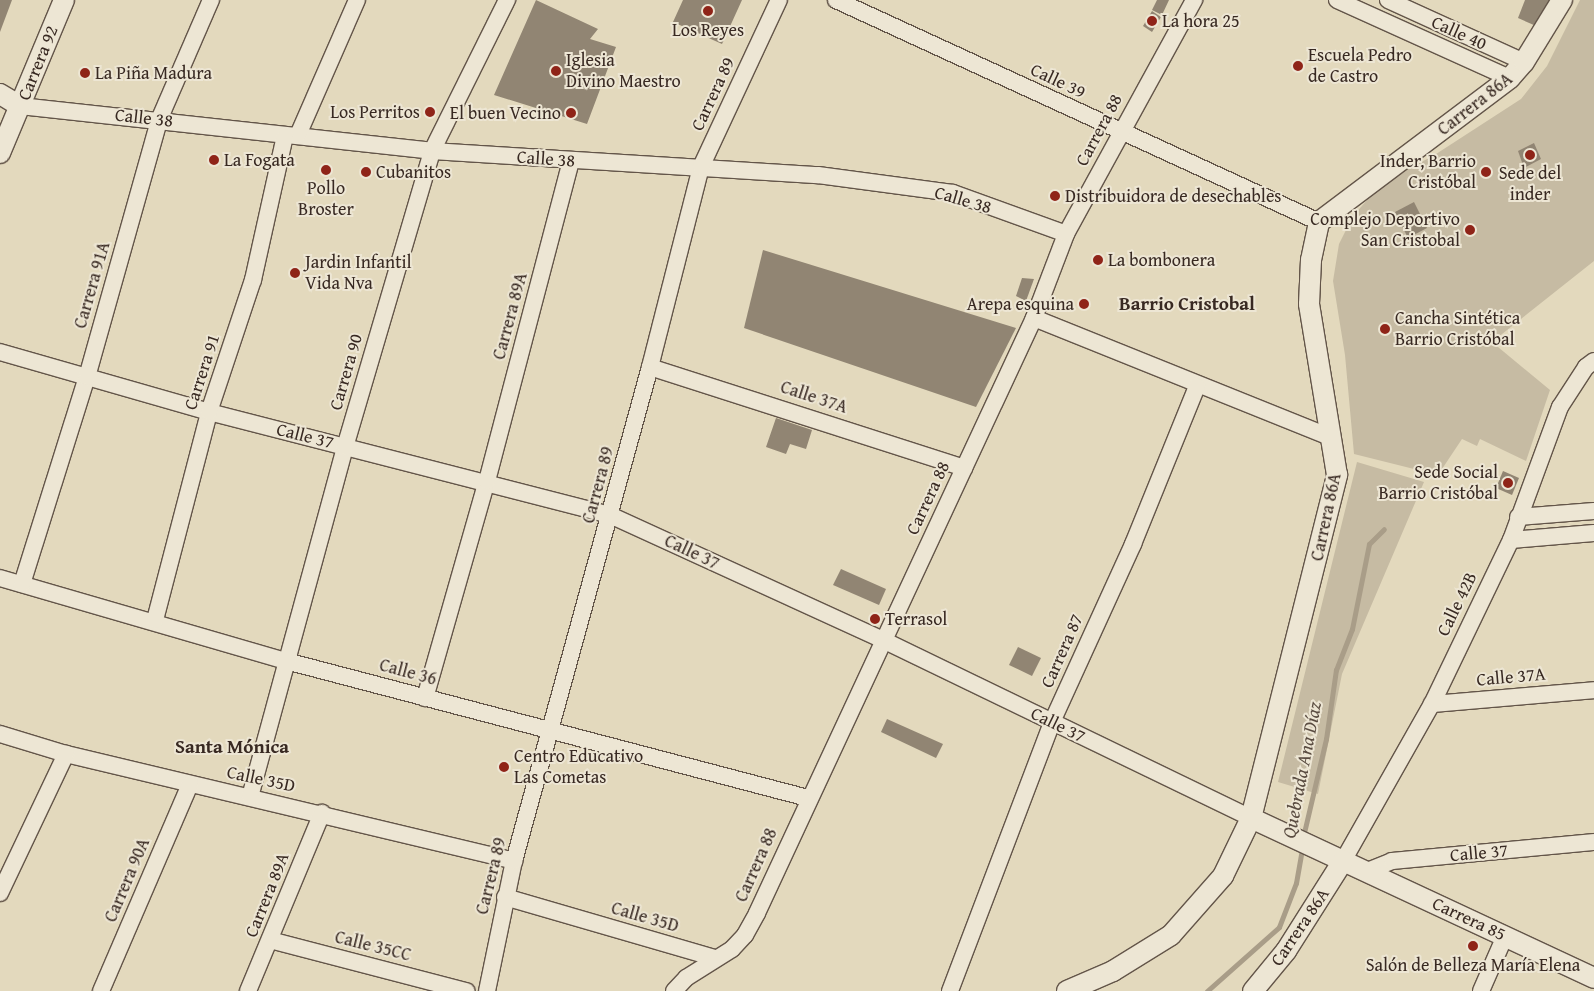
<!DOCTYPE html>
<meta charset="utf-8">
<style>
body{margin:0}
#map{position:relative;width:1594px;height:991px;overflow:hidden;background:#e3d9bd;font-family:"Gentium Book Plus",serif}
div>[style]{position:absolute}
.green>*{inset:0;background:#c6bba3}
.stream>*{height:5px;margin:-2.5px;padding:0 2.5px;transform-origin:2.5px;border-radius:2.5px;background:#a99d88}
.building>*{inset:0;background:#918573}
.roads{filter:drop-shadow(1px 0 #635549) drop-shadow(-1px 0 #635549) drop-shadow(0 1px #635549) drop-shadow(0 -1px #635549)}
.minor>*{height:16px;margin:-8px;padding:0 8px;transform-origin:8px;border-radius:8px;background:#ede6d4}
.tertiary>*{height:20px;margin:-10px;padding:0 10px;transform-origin:10px;border-radius:10px;background:#ede6d4}
.dots>*{width:14px;height:14px;translate:-50% -50%;box-sizing:border-box;border:2px solid #ede6d4;border-radius:50%}
span{translate:-50% -50%;white-space:nowrap;text-align:center;line-height:1.15;-webkit-text-stroke:4px #ede6d4;paint-order:stroke}
.poi-label{font-size:18px;color:#382922}
.left{translate:0 -50%;text-align:left}
.right{translate:-100% -50%;text-align:right}
.street-label{font-size:18px;color:#382922}
.neighbourhood-label{font-size:19px;color:#382922;font-weight:700}
.water-label{font-size:19px;color:#5a4c41;font-style:italic}
</style>
<div id="map">
<div class="green">
<div style="clip-path:polygon(1580px 0,1594px 0,1594px 261px,1492px 342px,1550px 390px,1526px 461px,1480px 439px,1477px 446px,1462px 439px,1438px 475px,1354px 454px,1345px 355px,1333px 281px,1339px 244px,1353px 216px,1376px 190px,1394px 176px,1433px 156px,1521px 99px,1547px 66px)"></div>
<div style="clip-path:polygon(1357px 462px,1424px 482px,1342px 674px,1318px 794px,1278px 782px)"></div>
</div>
<div class="stream">
<div style="left:1303px;top:837px;width:101px;rotate:-76.8deg"></div>
<div style="left:1326px;top:739px;width:70px;rotate:-81.8deg"></div>
<div style="left:1336px;top:670px;width:44px;rotate:-68.7deg"></div>
<div style="left:1352px;top:629px;width:87px;rotate:-78.7deg"></div>
<div style="left:1369px;top:544px;width:21px;rotate:-45deg"></div>
<div style="left:1207px;top:991px;width:96px;rotate:-41.6deg"></div>
<div style="left:1279px;top:927px;width:47px;rotate:-68.9deg"></div>
<div style="left:1296px;top:883px;width:36px;rotate:-80deg"></div>
</div>
<div class="building">
<div style="clip-path:polygon(0 0,12px 0,0 32px)"></div>
<div style="clip-path:polygon(536px 0,598px 29px,590px 39px,616px 47px,587px 124px,494px 95px)"></div>
<div style="clip-path:polygon(683px 0,742px 0,722px 44px,673px 22px)"></div>
<div style="clip-path:polygon(1157px 0,1169px 0,1162px 15px,1152px 10px)"></div>
<div style="clip-path:polygon(1525px 0,1556px 0,1543px 29px,1518px 18px)"></div>
<div style="clip-path:polygon(1152px 11px,1161px 17px,1152px 32px,1143px 26px)"></div>
<div style="clip-path:polygon(1534px 143px,1541px 159px,1524px 168px,1518px 151px)"></div>
<div style="clip-path:polygon(1414px 202px,1427px 228px,1408px 238px,1395px 212px)"></div>
<div style="clip-path:polygon(763px 250px,1016px 328px,976px 407px,744px 328px)"></div>
<div style="clip-path:polygon(1022px 278px,1034px 279px,1026px 301px,1016px 296px)"></div>
<div style="clip-path:polygon(776px 418px,812px 430px,806px 449px,790px 444px,786px 454px,766px 447px)"></div>
<div style="clip-path:polygon(1503px 471px,1519px 478px,1512px 495px,1496px 488px)"></div>
<div style="clip-path:polygon(841px 569px,886px 589px,879px 605px,833px 585px)"></div>
<div style="clip-path:polygon(1018px 647px,1041px 658px,1032px 676px,1009px 665px)"></div>
<div style="clip-path:polygon(887px 719px,943px 744px,936px 758px,881px 732px)"></div>
</div>
<div class="roads">
<div class="minor">
<div style="left:836px;top:0;width:532px;rotate:24.68deg"></div>
<div style="left:1337px;top:0;width:190px;rotate:24.3deg"></div>
<div style="left:1388px;top:0;width:149px;rotate:24.5deg"></div>
<div style="left:20px;top:106px;width:414px;rotate:6.2deg"></div>
<div style="left:432px;top:151px;width:387px;rotate:3.6deg"></div>
<div style="left:818px;top:175px;width:136px;rotate:7.6deg"></div>
<div style="left:953px;top:193px;width:120px;rotate:19.9deg"></div>
<div style="left:298px;top:135px;width:147px;rotate:-66.4deg"></div>
<div style="left:1034px;top:318px;width:319px;rotate:21.9deg"></div>
<div style="left:0;top:352px;width:217px;rotate:16deg"></div>
<div style="left:209px;top:412px;width:414px;rotate:14.4deg"></div>
<div style="left:610px;top:515px;width:302px;rotate:24.6deg"></div>
<div style="left:885px;top:641px;width:407px;rotate:25.8deg"></div>
<div style="left:650px;top:367px;width:330px;rotate:17.8deg"></div>
<div style="left:1518px;top:517px;width:76px;rotate:-4.5deg"></div>
<div style="left:1511px;top:540px;width:83px;rotate:-4.8deg"></div>
<div style="left:0;top:578px;width:298px;rotate:16.2deg"></div>
<div style="left:286px;top:661px;width:540px;rotate:14.71deg"></div>
<div style="left:22px;top:584px;width:217px;rotate:-72.6deg"></div>
<div style="left:87px;top:377px;width:267px;rotate:-74.3deg"></div>
<div style="left:159px;top:120px;width:131px;rotate:-66.6deg"></div>
<div style="left:155px;top:620px;width:215px;rotate:-75.4deg"></div>
<div style="left:209px;top:412px;width:139px;rotate:-71.6deg"></div>
<div style="left:253px;top:280px;width:148px;rotate:-77.5deg"></div>
<div style="left:425px;top:698px;width:226px;rotate:-74.1deg"></div>
<div style="left:487px;top:481px;width:331px;rotate:-75.3deg"></div>
<div style="left:1432px;top:704px;width:163px;rotate:-4.9deg"></div>
<div style="left:0;top:734px;width:69px;rotate:16.9deg"></div>
<div style="left:66px;top:754px;width:461px;rotate:13.4deg"></div>
<div style="left:250px;top:797px;width:363px;rotate:-74.8deg"></div>
<div style="left:345px;top:447px;width:309px;rotate:-73.6deg"></div>
<div style="left:432px;top:151px;width:169px;rotate:-63.6deg"></div>
<div style="left:1343px;top:861px;width:180px;rotate:-60.5deg"></div>
<div style="left:1432px;top:704px;width:182px;rotate:-64.3deg"></div>
<div style="left:1511px;top:540px;width:142px;rotate:-69.8deg"></div>
<div style="left:1560px;top:407px;width:48px;rotate:-57deg"></div>
<div style="left:1586px;top:367px;width:10px;rotate:-37deg"></div>
<div style="left:1365px;top:872px;width:29px;rotate:-22deg"></div>
<div style="left:1392px;top:861px;width:203px;rotate:-5.4deg"></div>
<div style="left:0;top:893px;width:154px;rotate:-64.6deg"></div>
<div style="left:505px;top:897px;width:219px;rotate:16.2deg"></div>
<div style="left:270px;top:940px;width:203px;rotate:14.6deg"></div>
<div style="left:101px;top:991px;width:225px;rotate:-66.7deg"></div>
<div style="left:248px;top:991px;width:193px;rotate:-67.4deg"></div>
<div style="left:487px;top:991px;width:133px;rotate:-78.3deg"></div>
<div style="left:514px;top:861px;width:512px;rotate:-74.61deg"></div>
<div style="left:650px;top:367px;width:206px;rotate:-75.7deg"></div>
<div style="left:701px;top:167px;width:184px;rotate:-65deg"></div>
<div style="left:674px;top:991px;width:18px;rotate:-47deg"></div>
<div style="left:686px;top:978px;width:54px;rotate:-32.2deg"></div>
<div style="left:732px;top:949px;width:19px;rotate:-47deg"></div>
<div style="left:745px;top:935px;width:25px;rotate:-61deg"></div>
<div style="left:757px;top:913px;width:656px;rotate:-65.04deg"></div>
<div style="left:1034px;top:318px;width:90px;rotate:-69.1deg"></div>
<div style="left:1066px;top:234px;width:267px;rotate:-61.3deg"></div>
<div style="left:950px;top:991px;width:288px;rotate:-69.2deg"></div>
<div style="left:1052px;top:722px;width:196px;rotate:-65.5deg"></div>
<div style="left:1133px;top:544px;width:170px;rotate:-67.9deg"></div>
<div style="left:1481px;top:991px;width:60px;rotate:-66.4deg"></div>
</div>
<div class="tertiary">
<div style="left:0;top:94px;width:23px;rotate:31deg"></div>
<div style="left:0;top:153px;width:166px;rotate:-67.3deg"></div>
<div style="left:1251px;top:818px;width:378px;rotate:25deg"></div>
<div style="left:1067px;top:991px;width:50px;rotate:-23.5deg"></div>
<div style="left:1113px;top:971px;width:68px;rotate:-31.8deg"></div>
<div style="left:1171px;top:935px;width:79px;rotate:-48.6deg"></div>
<div style="left:1223px;top:876px;width:64px;rotate:-64.2deg"></div>
<div style="left:1251px;top:818px;width:354px;rotate:-75.9deg"></div>
<div style="left:1337px;top:475px;width:173px;rotate:-99.3deg"></div>
<div style="left:1309px;top:304px;width:44px;rotate:-87.4deg"></div>
<div style="left:1311px;top:260px;width:39px;rotate:-78deg"></div>
<div style="left:1319px;top:222px;width:239px;rotate:-37deg"></div>
<div style="left:1510px;top:78px;width:21px;rotate:-49deg"></div>
<div style="left:1524px;top:62px;width:73px;rotate:-58.5deg"></div>
<div style="left:1253px;top:991px;width:52px;rotate:-50.5deg"></div>
<div style="left:1286px;top:951px;width:107px;rotate:-57.7deg"></div>
</div>
</div>
<div class="dots">
<div style="left:708px;top:11px;background:#8f2418"></div>
<div style="left:1152px;top:21px;background:#8f2418"></div>
<div style="left:1298px;top:66px;background:#8f2418"></div>
<div style="left:556px;top:71px;background:#8f2418"></div>
<div style="left:85px;top:73px;background:#8f2418"></div>
<div style="left:430px;top:112px;background:#8f2418"></div>
<div style="left:571px;top:113px;background:#8f2418"></div>
<div style="left:1530px;top:155px;background:#8f2418"></div>
<div style="left:214px;top:160px;background:#8f2418"></div>
<div style="left:326px;top:170px;background:#8f2418"></div>
<div style="left:366px;top:172px;background:#8f2418"></div>
<div style="left:1486px;top:172px;background:#8f2418"></div>
<div style="left:1055px;top:196px;background:#8f2418"></div>
<div style="left:1470px;top:230px;background:#8f2418"></div>
<div style="left:1098px;top:260px;background:#8f2418"></div>
<div style="left:295px;top:273px;background:#8f2418"></div>
<div style="left:1084px;top:304px;background:#8f2418"></div>
<div style="left:1385px;top:329px;background:#8f2418"></div>
<div style="left:1508px;top:483px;background:#8f2418"></div>
<div style="left:875px;top:619px;background:#8f2418"></div>
<div style="left:504px;top:767px;background:#8f2418"></div>
<div style="left:1473px;top:946px;background:#8f2418"></div>
</div>
<div class="poi-label">
<span class="left" style="left:1162px;top:21px">La hora 25</span>
<span style="left:708px;top:30px">Los Reyes</span>
<span class="left" style="left:1308px;top:66px">Escuela Pedro<br>de Castro</span>
<span class="left" style="left:566px;top:71px">Iglesia<br>Divino Maestro</span>
<span class="left" style="left:95px;top:73px">La Piña Madura</span>
<span class="right" style="left:420px;top:112px">Los Perritos</span>
<span class="right" style="left:561px;top:113px">El buen Vecino</span>
<span class="left" style="left:224px;top:160px">La Fogata</span>
<span class="right" style="left:1476px;top:172px">Inder, Barrio<br>Cristóbal</span>
<span class="left" style="left:376px;top:172px">Cubanitos</span>
<span style="left:1530px;top:184px">Sede del<br>inder</span>
<span style="left:326px;top:199px">Pollo<br>Broster</span>
<span class="left" style="left:1065px;top:196px">Distribuidora de desechables</span>
<span class="right" style="left:1460px;top:230px">Complejo Deportivo<br>San Cristobal</span>
<span class="left" style="left:1108px;top:260px">La bombonera</span>
<span class="left" style="left:305px;top:273px">Jardin Infantil<br>Vida Nva</span>
<span class="right" style="left:1074px;top:304px">Arepa esquina</span>
<span class="left" style="left:1395px;top:329px">Cancha Sintética<br>Barrio Cristóbal</span>
<span class="right" style="left:1498px;top:483px">Sede Social<br>Barrio Cristóbal</span>
<span class="left" style="left:885px;top:619px">Terrasol</span>
<span class="left" style="left:514px;top:767px">Centro Educativo<br>Las Cometas</span>
<span style="left:1473px;top:965px">Salón de Belleza María Elena</span>
</div>
<div class="street-label">
<span style="left:1459px;top:33px;rotate:24deg">Calle 40</span>
<span style="left:38px;top:63px;rotate:-68deg">Carrera 92</span>
<span style="left:1058px;top:81px;rotate:25deg">Calle 39</span>
<span style="left:713px;top:94px;rotate:-65deg">Carrera 89</span>
<span style="left:1475px;top:104px;rotate:-38deg">Carrera 86A</span>
<span style="left:144px;top:118px;rotate:6deg">Calle 38</span>
<span style="left:1099px;top:130px;rotate:-62deg">Carrera 88</span>
<span style="left:546px;top:159px;rotate:4deg">Calle 38</span>
<span style="left:963px;top:200px;rotate:16deg">Calle 38</span>
<span style="left:92px;top:285px;rotate:-74deg">Carrera 91A</span>
<span style="left:510px;top:316px;rotate:-75deg">Carrera 89A</span>
<span style="left:202px;top:372px;rotate:-72deg">Carrera 91</span>
<span style="left:346px;top:372px;rotate:-74deg">Carrera 90</span>
<span style="left:814px;top:397px;rotate:18deg">Calle 37A</span>
<span style="left:305px;top:436px;rotate:14deg">Calle 37</span>
<span style="left:598px;top:485px;rotate:-75deg">Carrera 89</span>
<span style="left:928px;top:498px;rotate:-65deg">Carrera 88</span>
<span style="left:1326px;top:517px;rotate:-78deg">Carrera 86A</span>
<span style="left:692px;top:552px;rotate:25deg">Calle 37</span>
<span style="left:1457px;top:604px;rotate:-64deg">Calle 42B</span>
<span style="left:1062px;top:651px;rotate:-66deg">Carrera 87</span>
<span style="left:408px;top:672px;rotate:15deg">Calle 36</span>
<span style="left:1511px;top:677px;rotate:-5deg">Calle 37A</span>
<span style="left:1058px;top:725px;rotate:26deg">Calle 37</span>
<span style="left:261px;top:779px;rotate:12deg">Calle 35D</span>
<span style="left:1479px;top:853px;rotate:-5deg">Calle 37</span>
<span style="left:756px;top:865px;rotate:-66deg">Carrera 88</span>
<span style="left:491px;top:876px;rotate:-76deg">Carrera 89</span>
<span style="left:127px;top:880px;rotate:-67deg">Carrera 90A</span>
<span style="left:267px;top:895px;rotate:-68deg">Carrera 89A</span>
<span style="left:645px;top:917px;rotate:16deg">Calle 35D</span>
<span style="left:1469px;top:919px;rotate:25deg">Carrera 85</span>
<span style="left:1300px;top:927px;rotate:-56deg">Carrera 86A</span>
<span style="left:373px;top:946px;rotate:14deg">Calle 35CC</span>
</div>
<div class="neighbourhood-label">
<span style="left:1187px;top:304px">Barrio Cristobal</span>
<span style="left:232px;top:747px">Santa Mónica</span>
</div>
<div class="water-label">
<span style="left:1302px;top:770px;rotate:-79deg">Quebrada Ana Díaz</span>
</div>
</div>
